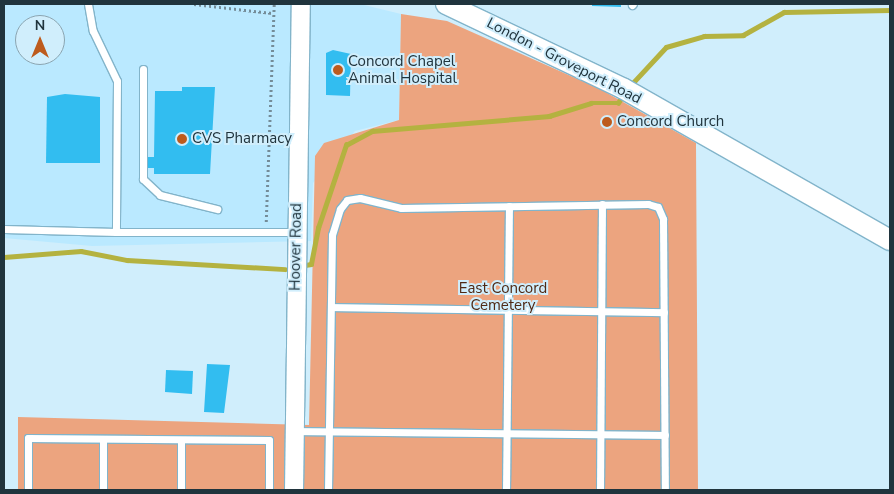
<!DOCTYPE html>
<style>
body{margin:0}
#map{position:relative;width:894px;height:494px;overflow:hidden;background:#d0eefc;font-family:"Nunito Sans",sans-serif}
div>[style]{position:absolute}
.built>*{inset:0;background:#bae9ff}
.green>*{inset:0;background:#eca47f}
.stream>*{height:4.5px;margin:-2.25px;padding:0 2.25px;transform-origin:2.25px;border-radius:2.25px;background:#b4b240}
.building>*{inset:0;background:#32bdf0}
.path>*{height:2.5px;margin-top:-1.25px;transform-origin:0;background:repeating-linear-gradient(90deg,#748c98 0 2.5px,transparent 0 5px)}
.roads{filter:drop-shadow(1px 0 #82b4ca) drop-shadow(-1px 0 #82b4ca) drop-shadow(0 1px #82b4ca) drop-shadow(0 -1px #82b4ca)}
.service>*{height:7px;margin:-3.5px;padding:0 3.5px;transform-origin:3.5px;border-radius:3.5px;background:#fff}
.tertiary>*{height:18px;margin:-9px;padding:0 9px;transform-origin:9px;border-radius:9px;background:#fff}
.secondary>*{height:20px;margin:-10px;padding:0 10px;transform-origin:10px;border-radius:10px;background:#fff}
.dots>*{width:14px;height:14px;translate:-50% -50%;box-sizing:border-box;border:2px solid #d0eefc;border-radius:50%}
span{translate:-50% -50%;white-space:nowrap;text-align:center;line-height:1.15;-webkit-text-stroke:4px #d0eefc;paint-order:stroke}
.poi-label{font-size:15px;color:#20343d}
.left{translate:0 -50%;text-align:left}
.street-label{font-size:15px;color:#20343d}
.park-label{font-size:15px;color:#4f2914}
.frame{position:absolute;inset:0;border:5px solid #20343d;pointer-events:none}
.north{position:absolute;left:15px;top:15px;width:50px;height:50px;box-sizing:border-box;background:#d0eefc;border:1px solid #8aa4b0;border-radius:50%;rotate:0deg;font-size:14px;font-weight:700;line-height:20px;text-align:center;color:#20343d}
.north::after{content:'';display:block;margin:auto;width:18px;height:22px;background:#bd5b1d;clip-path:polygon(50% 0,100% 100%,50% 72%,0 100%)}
</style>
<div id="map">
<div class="built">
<div style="clip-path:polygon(evenodd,4px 4px,360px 4px,401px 14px,399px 120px,355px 131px,313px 183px,311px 241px,92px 246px,4px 238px,4px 4px,25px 25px,55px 25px,55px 55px,25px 55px,25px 25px)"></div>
</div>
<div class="green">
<div style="clip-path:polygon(401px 14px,447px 21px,600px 89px,696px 143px,698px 490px,18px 490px,18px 417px,309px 425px,315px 156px,324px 143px,399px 120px)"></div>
</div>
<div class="stream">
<div style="left:629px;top:87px;width:54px;rotate:-47.2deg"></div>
<div style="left:666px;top:47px;width:40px;rotate:-16deg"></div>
<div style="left:704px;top:36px;width:39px;rotate:-1deg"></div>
<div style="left:743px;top:35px;width:47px;rotate:-29.3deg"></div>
<div style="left:784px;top:12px;width:106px;rotate:-1.1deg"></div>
<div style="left:4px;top:257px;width:77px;rotate:-4.5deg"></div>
<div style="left:81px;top:251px;width:47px;rotate:11.1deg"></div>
<div style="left:127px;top:260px;width:158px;rotate:3.3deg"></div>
<div style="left:305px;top:265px;width:6px;rotate:-9deg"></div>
<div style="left:311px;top:264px;width:37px;rotate:-79deg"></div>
<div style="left:318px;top:228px;width:88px;rotate:-71.4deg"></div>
<div style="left:346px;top:145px;width:30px;rotate:-28deg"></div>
<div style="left:372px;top:131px;width:178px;rotate:-4.8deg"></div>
<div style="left:549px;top:116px;width:44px;rotate:-17.2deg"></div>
<div style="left:591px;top:103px;width:27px"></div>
<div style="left:618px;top:103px;width:9px;rotate:-58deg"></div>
</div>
<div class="building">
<div style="clip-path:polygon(592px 4px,621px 4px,621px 7px,592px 6px)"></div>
<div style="clip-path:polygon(333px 50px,351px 54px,350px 96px,326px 95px,326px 53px)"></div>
<div style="clip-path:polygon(182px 87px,215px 87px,210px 174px,154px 174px,154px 168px,141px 168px,141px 157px,154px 157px,155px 91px,182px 91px)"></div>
<div style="clip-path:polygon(65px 94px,100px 97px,100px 163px,46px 163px,47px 97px)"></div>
<div style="clip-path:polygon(207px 364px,230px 365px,224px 413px,204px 412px)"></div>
<div style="clip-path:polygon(166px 370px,193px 371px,192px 394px,165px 392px)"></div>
</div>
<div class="path">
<div style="left:194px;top:4px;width:79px;rotate:6.6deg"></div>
<div style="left:266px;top:222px;width:218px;rotate:-87.9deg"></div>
</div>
<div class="roads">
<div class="service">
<div style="left:88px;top:4px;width:27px;rotate:80deg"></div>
<div style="left:93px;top:31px;width:55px;rotate:64.4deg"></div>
<div style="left:117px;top:81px;width:151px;rotate:90.4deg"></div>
<div style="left:116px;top:232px;width:180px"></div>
<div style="left:632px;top:5px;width:1px;rotate:-45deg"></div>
<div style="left:143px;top:69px;width:110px;rotate:90deg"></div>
<div style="left:143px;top:179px;width:23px;rotate:43deg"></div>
<div style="left:160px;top:195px;width:59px;rotate:13.8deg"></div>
<div style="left:4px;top:229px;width:112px;rotate:1.5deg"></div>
<div style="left:331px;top:307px;width:333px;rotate:0.9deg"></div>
<div style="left:294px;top:431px;width:371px;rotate:0.6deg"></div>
<div style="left:103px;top:439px;width:51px;rotate:90deg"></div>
<div style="left:28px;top:490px;width:52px;rotate:-90deg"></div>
<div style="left:28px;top:438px;width:241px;rotate:0.5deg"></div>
<div style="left:269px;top:440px;width:50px;rotate:90deg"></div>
<div style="left:181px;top:490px;width:50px;rotate:-90deg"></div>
<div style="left:328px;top:490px;width:255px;rotate:-89.1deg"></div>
<div style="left:332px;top:235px;width:27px;rotate:-73deg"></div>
<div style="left:340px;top:209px;width:11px;rotate:-52deg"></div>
<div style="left:347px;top:200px;width:13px;rotate:-9deg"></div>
<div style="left:360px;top:198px;width:42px;rotate:13.7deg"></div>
<div style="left:401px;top:208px;width:247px;rotate:-0.9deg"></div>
<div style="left:648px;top:204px;width:10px;rotate:17deg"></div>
<div style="left:658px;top:207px;width:13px;rotate:67deg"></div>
<div style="left:663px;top:219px;width:271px;rotate:89.6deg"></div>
<div style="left:506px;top:490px;width:284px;rotate:-89.4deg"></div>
<div style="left:600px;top:490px;width:286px;rotate:-89.6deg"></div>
</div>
<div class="tertiary">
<div style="left:294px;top:490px;width:486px;rotate:-89.2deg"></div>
</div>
<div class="secondary">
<div style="left:446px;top:4px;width:197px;rotate:25.5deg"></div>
<div style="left:624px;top:89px;width:306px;rotate:29.6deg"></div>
</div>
</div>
<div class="dots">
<div style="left:338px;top:70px;background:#bd5b1d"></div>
<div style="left:607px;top:122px;background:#bd5b1d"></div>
<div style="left:182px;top:139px;background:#bd5b1d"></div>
</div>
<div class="poi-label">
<span class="left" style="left:348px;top:70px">Concord Chapel<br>Animal Hospital</span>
<span class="left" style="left:617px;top:122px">Concord Church</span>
<span class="left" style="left:192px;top:139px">CVS Pharmacy</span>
</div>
<div class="street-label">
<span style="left:564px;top:61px;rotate:27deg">London - Groveport Road</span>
<span style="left:296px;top:247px;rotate:-89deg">Hoover Road</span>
</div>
<div class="park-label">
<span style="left:503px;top:297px">East Concord<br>Cemetery</span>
</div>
<div class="frame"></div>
<div class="north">N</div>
</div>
